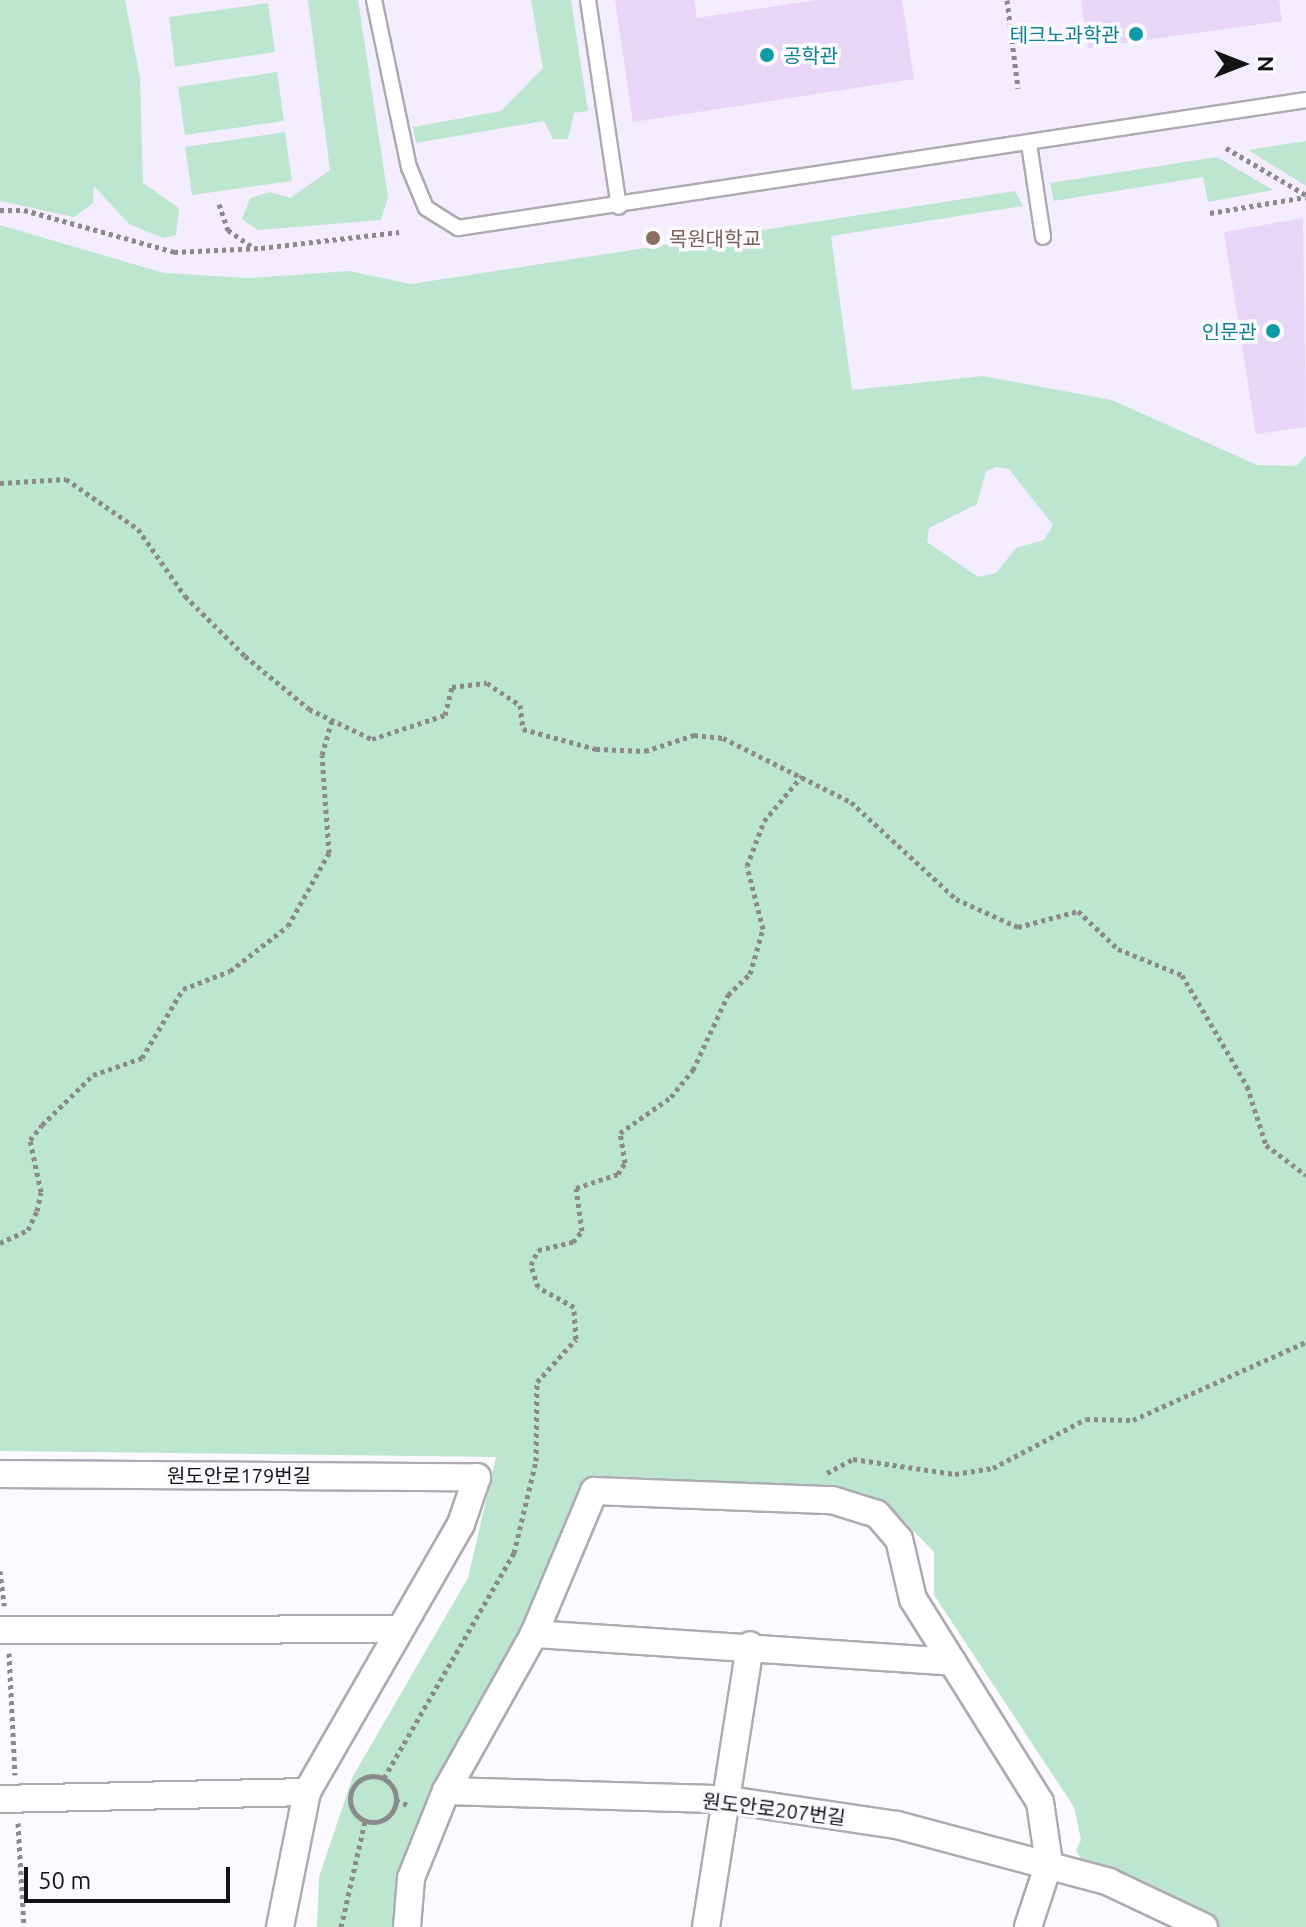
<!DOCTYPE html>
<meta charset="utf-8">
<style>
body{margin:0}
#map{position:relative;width:1306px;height:1927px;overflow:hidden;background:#fcfafe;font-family:Ubuntu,"Noto Sans KR",sans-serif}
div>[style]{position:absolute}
.education>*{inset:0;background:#f3edff}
.green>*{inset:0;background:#bde6d1}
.building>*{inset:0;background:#e8d6f9}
.path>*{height:5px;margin-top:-2.5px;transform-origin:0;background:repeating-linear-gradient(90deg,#8a898c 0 4px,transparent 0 8px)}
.path>.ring{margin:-2.5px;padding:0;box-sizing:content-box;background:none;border:5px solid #8a898c;border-radius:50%}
.roads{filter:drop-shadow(2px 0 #aeaab1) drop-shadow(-2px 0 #aeaab1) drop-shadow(0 2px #aeaab1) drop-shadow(0 -2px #aeaab1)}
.lane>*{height:14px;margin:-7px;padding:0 7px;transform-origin:7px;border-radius:7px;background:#fff}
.street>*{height:26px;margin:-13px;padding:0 13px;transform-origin:13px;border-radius:13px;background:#fff}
.dots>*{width:22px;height:22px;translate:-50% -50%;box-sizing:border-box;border:4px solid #fcfafe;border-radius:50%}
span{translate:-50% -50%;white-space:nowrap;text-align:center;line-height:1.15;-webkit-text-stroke:7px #fcfafe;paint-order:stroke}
.culture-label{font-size:20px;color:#0d838f}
.right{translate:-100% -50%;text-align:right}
.left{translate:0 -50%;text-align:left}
.education-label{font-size:20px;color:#785e54}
.street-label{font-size:20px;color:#131214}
.north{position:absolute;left:1202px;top:24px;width:80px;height:80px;-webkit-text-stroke:6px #fcfafe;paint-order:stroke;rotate:90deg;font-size:22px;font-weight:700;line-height:32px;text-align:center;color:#131214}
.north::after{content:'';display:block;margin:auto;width:28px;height:36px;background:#131214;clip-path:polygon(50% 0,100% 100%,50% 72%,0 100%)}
.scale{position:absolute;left:24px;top:1867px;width:206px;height:36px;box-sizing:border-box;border:4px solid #131214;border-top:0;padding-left:10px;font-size:24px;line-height:28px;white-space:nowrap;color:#131214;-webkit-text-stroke:6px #fcfafe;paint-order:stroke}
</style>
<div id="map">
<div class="education">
<div style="clip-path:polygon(0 0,1306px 0,1306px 847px,0 477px)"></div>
</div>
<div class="green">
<div style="clip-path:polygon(0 0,125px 0,140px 78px,143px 183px,179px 208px,176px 235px,163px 238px,129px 224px,94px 186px,93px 203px,74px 217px,0 201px)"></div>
<div style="clip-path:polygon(308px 0,358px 0,388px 197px,381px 220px,258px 230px,242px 219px,250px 198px,270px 192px,290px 198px,330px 170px)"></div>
<div style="clip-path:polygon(531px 0,571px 0,588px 111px,574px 113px,568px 139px,553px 139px,544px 121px,416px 143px,413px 127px,501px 111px,543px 68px)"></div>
<div style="clip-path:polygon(268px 3px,275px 52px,175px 67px,169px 17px)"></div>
<div style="clip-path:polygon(277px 72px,284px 121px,185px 135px,178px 87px)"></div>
<div style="clip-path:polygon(285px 132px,292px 181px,192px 195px,185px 147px)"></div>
<div style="clip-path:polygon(1306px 141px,1306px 186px,1248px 150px)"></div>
<div style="clip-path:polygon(1217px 157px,1273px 190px,1208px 202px,1203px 177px,1054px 201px,1050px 183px)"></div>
<div style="clip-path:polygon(evenodd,1015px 191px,1023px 206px,831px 236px,852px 390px,983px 376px,1112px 400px,1257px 465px,1296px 466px,1306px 456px,1306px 1927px,1214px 1927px,1088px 1872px,1076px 1850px,1081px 1840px,1074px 1807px,934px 1595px,934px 1552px,884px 1501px,590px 1491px,402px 1927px,317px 1927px,319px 1877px,353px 1776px,468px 1578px,496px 1457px,0 1451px,0 225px,164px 273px,249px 278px,349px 271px,411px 284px,1015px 191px,996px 467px,1009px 469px,1053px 525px,1044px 540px,1016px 548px,996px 573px,978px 577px,927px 542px,929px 528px,977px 504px,986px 471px,996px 467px)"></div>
</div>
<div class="building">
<div style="clip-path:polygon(615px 0,694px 0,697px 18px,816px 0,902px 0,914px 79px,633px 122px)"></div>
<div style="clip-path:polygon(1081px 0,1279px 0,1282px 21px,1088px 48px)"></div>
<div style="clip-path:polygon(1303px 218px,1306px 427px,1256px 434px,1224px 232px)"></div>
</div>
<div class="path">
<div style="left:1007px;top:0;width:89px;rotate:82.9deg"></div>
<div style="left:1226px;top:148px;width:93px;rotate:30.4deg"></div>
<div style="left:219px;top:204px;width:28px;rotate:71deg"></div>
<div style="left:228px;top:230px;width:28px;rotate:35deg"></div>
<div style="left:0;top:210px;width:24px"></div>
<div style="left:24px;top:210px;width:156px;rotate:15.6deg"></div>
<div style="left:174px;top:252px;width:88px;rotate:-2.6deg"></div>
<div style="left:1210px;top:213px;width:97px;rotate:-9.5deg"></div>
<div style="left:261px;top:248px;width:139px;rotate:-6.6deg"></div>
<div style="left:0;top:483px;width:66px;rotate:-3.5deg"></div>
<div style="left:66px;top:479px;width:88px;rotate:34.8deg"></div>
<div style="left:138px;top:529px;width:82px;rotate:55deg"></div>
<div style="left:185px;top:596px;width:85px;rotate:45deg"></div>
<div style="left:245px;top:656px;width:83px;rotate:39.6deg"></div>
<div style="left:309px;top:709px;width:70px;rotate:25.5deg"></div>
<div style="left:372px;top:739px;width:77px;rotate:-18.2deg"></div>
<div style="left:445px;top:715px;width:29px;rotate:-76deg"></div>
<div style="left:452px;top:687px;width:35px;rotate:-7deg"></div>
<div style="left:487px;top:683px;width:40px;rotate:34deg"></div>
<div style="left:520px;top:705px;width:24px;rotate:83deg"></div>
<div style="left:523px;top:729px;width:76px;rotate:15.3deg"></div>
<div style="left:596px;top:749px;width:49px;rotate:2.3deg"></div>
<div style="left:645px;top:751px;width:52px;rotate:-18.1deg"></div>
<div style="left:694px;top:735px;width:29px;rotate:6deg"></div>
<div style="left:723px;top:738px;width:143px;rotate:26.6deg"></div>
<div style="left:851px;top:802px;width:143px;rotate:42.7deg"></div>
<div style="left:956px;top:899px;width:68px;rotate:24.3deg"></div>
<div style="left:1018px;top:927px;width:62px;rotate:-14.9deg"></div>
<div style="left:1078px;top:911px;width:55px;rotate:43.5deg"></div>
<div style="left:1118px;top:949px;width:69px;rotate:22.1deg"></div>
<div style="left:1182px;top:975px;width:129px;rotate:59.6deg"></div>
<div style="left:1247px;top:1086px;width:62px;rotate:72.1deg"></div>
<div style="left:1266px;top:1145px;width:50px;rotate:36.9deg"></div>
<div style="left:0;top:1243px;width:31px;rotate:-25deg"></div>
<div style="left:28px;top:1230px;width:21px;rotate:-65deg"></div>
<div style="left:37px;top:1211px;width:19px;rotate:-78deg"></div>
<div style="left:41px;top:1192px;width:53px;rotate:-101.9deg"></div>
<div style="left:30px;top:1140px;width:19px;rotate:-51deg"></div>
<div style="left:42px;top:1125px;width:71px;rotate:-44.4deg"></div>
<div style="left:93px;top:1075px;width:52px;rotate:-19.1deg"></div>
<div style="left:142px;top:1058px;width:80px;rotate:-59.3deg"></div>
<div style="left:183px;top:989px;width:50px;rotate:-21deg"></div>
<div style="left:230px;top:971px;width:73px;rotate:-37.8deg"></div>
<div style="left:288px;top:926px;width:84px;rotate:-60.7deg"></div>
<div style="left:329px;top:853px;width:98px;rotate:-94.1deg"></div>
<div style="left:322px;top:755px;width:36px;rotate:-74deg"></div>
<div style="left:827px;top:1473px;width:30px;rotate:-28deg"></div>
<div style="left:853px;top:1459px;width:103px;rotate:8.4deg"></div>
<div style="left:955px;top:1474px;width:38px;rotate:-9deg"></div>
<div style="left:993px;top:1468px;width:105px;rotate:-27.8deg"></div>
<div style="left:1086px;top:1419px;width:47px;rotate:1.2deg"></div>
<div style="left:1133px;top:1420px;width:190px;rotate:-24.3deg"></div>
<div style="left:0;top:1571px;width:35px;rotate:83deg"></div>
<div style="left:9px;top:1653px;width:122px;rotate:87.2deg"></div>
<div class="ring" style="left:350px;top:1776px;width:41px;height:41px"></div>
<div style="left:384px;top:1778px;width:260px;rotate:-60deg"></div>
<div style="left:514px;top:1553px;width:95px;rotate:-76.6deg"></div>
<div style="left:536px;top:1461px;width:79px;rotate:-89.3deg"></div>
<div style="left:537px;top:1382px;width:58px;rotate:-47.8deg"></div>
<div style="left:576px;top:1339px;width:32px;rotate:-94deg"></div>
<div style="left:574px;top:1307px;width:41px;rotate:-150.9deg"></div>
<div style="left:538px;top:1287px;width:23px;rotate:-108deg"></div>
<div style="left:531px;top:1265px;width:17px;rotate:-65deg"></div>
<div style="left:538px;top:1250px;width:36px;rotate:-13deg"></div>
<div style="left:573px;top:1242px;width:14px;rotate:-51deg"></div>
<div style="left:582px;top:1231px;width:43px;rotate:-97.9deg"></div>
<div style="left:576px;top:1188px;width:44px;rotate:-18.4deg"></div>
<div style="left:618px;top:1174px;width:13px;rotate:-58deg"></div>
<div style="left:625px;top:1163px;width:30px;rotate:-99deg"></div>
<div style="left:620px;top:1133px;width:62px;rotate:-35.2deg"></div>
<div style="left:671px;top:1097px;width:35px;rotate:-51deg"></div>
<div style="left:693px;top:1070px;width:83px;rotate:-65deg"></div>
<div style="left:728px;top:995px;width:30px;rotate:-44deg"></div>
<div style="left:750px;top:974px;width:47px;rotate:-73.9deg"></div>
<div style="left:763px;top:929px;width:65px;rotate:-104.3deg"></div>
<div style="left:747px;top:866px;width:48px;rotate:-69.3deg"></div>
<div style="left:764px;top:821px;width:59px;rotate:-49.8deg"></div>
<div style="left:396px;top:1800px;width:15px;rotate:23deg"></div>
<div style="left:18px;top:1823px;width:104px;rotate:86.7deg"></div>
<div style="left:341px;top:1927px;width:109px;rotate:-77.2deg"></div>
</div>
<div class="roads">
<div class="lane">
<div style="left:374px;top:0;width:171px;rotate:78.2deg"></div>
<div style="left:409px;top:167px;width:44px;rotate:67.5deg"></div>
<div style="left:426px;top:208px;width:38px;rotate:32deg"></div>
<div style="left:458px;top:228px;width:858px;rotate:-8.58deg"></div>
<div style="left:588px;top:0;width:209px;rotate:81.5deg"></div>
<div style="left:1029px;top:144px;width:94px;rotate:81.4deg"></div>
</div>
<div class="street">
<div style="left:0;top:1474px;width:477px;rotate:0.4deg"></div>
<div style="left:477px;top:1477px;width:50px;rotate:108.8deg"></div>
<div style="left:461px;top:1524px;width:309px;rotate:119.9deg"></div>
<div style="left:307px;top:1792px;width:138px;rotate:101.3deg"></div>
<div style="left:0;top:1630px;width:399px;rotate:-0.1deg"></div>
<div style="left:534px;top:1634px;width:419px;rotate:3.8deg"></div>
<div style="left:446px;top:1791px;width:276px;rotate:1.7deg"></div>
<div style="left:722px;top:1799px;width:177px;rotate:8.5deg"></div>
<div style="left:897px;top:1825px;width:220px;rotate:15deg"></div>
<div style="left:1109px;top:1882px;width:105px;rotate:25.3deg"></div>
<div style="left:0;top:1799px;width:307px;rotate:-1.3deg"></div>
<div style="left:407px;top:1927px;width:49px;rotate:-85.3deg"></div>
<div style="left:411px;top:1878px;width:94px;rotate:-68.1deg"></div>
<div style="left:446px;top:1791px;width:180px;rotate:-60.7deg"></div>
<div style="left:534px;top:1634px;width:155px;rotate:-67.2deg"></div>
<div style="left:594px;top:1491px;width:238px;rotate:2.2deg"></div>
<div style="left:832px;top:1500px;width:47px;rotate:17.3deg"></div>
<div style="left:877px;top:1514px;width:33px;rotate:49deg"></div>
<div style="left:899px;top:1539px;width:62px;rotate:76.9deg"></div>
<div style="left:913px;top:1599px;width:239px;rotate:58deg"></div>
<div style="left:1040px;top:1802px;width:62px;rotate:81.6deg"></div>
<div style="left:1049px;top:1863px;width:67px;rotate:108.2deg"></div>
<div style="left:706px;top:1927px;width:285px;rotate:-81.1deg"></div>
</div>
</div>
<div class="dots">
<div style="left:1136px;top:34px;background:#0f9aa8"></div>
<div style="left:767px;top:55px;background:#0f9aa8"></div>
<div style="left:653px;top:238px;background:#8d6e63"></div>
<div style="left:1273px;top:331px;background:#0f9aa8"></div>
</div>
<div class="culture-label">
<span class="right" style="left:1120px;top:34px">테크노과학관</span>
<span class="left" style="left:783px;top:55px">공학관</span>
<span class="right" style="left:1257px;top:331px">인문관</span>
</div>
<div class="education-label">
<span class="left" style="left:669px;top:238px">목원대학교</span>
</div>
<div class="street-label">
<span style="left:239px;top:1475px">원도안로179번길</span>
<span style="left:774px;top:1809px;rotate:7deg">원도안로207번길</span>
</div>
<div class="north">N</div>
<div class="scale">50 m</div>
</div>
